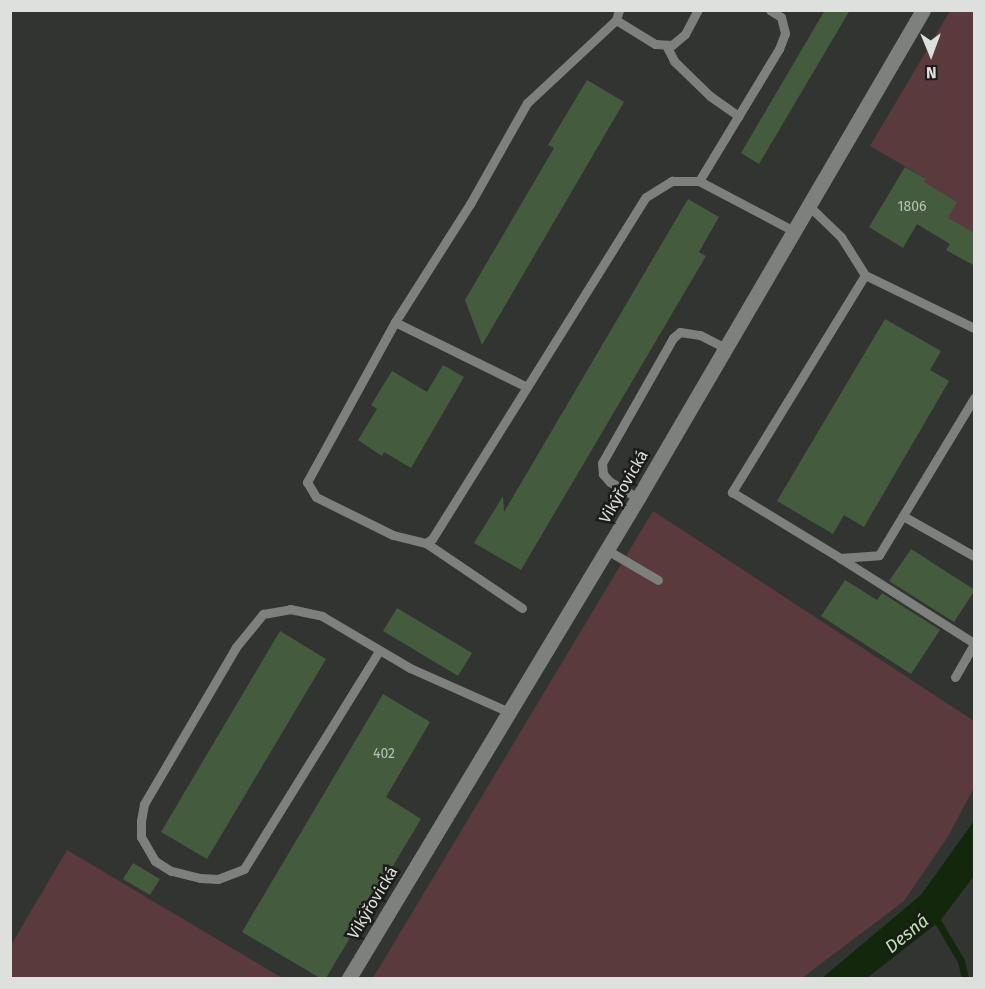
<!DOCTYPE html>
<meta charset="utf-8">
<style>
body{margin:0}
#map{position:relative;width:985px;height:989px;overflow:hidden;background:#323431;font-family:"Fira Sans",sans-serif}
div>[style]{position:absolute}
.green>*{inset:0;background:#5b3a3e}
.water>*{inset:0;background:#12270c}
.stream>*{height:7px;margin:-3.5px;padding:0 3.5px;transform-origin:3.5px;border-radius:3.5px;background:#12270c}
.building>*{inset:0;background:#445b3e}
.service>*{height:9px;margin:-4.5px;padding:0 4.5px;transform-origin:4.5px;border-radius:4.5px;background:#7d807d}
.tertiary>*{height:15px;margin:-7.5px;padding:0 7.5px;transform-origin:7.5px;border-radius:7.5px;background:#7d807d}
span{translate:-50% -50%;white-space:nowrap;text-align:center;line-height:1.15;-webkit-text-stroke:5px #1b1c1a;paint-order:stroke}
.number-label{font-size:14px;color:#b8bfb6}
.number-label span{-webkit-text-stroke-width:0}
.street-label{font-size:16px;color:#dee0de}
.water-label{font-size:18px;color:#bce7b1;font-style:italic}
.frame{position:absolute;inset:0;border:12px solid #dee0de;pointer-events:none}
.north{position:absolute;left:901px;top:24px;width:60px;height:60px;-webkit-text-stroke:4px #1b1c1a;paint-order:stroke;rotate:179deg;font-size:16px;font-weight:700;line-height:24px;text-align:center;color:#dee0de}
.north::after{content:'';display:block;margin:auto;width:21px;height:27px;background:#dee0de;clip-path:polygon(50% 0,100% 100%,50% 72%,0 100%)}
</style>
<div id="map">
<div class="green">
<div style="clip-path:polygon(950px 11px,974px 11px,974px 233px,947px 219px,924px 182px,925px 178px,870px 146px)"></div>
<div style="clip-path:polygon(653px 511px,974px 721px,974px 788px,947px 838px,904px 901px,802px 978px,373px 978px)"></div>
<div style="clip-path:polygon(67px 850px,282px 978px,11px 978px,11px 945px)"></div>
</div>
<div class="water">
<div style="clip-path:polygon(974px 821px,974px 876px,940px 921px,867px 978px,822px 978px,921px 895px)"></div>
</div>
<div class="stream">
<div style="left:935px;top:917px;width:51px;rotate:59.4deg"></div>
<div style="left:961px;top:961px;width:17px;rotate:77deg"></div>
</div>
<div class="building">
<div style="clip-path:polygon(825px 10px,850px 10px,759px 164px,741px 153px)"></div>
<div style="clip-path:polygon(587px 80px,624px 102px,482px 345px,465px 300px,554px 148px,548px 145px)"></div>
<div style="clip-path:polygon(905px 167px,926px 179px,924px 182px,957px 202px,948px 218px,975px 233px,975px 266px,946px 250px,950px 244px,917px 224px,903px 248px,869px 227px)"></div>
<div style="clip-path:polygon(688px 199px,719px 217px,699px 252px,706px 256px,521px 570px,474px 543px,503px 496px,504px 512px)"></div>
<div style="clip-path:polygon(885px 319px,941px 351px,930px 370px,949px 381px,864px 527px,844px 515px,833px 534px,777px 501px)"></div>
<div style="clip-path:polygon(443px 365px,464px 377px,411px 468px,384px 452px,382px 456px,358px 440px,377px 409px,371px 405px,392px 371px,427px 392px)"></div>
<div style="clip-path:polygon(911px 549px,975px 590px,954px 622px,889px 581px)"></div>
<div style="clip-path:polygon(845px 580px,877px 600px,882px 593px,940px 630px,911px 674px,821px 616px)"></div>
<div style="clip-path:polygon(397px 608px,472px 653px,458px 676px,383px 631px)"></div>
<div style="clip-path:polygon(280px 631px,326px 659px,207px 859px,161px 832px)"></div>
<div style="clip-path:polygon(383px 694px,430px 722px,386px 797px,421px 819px,326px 978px,320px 978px,242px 932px)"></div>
<div style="clip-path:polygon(133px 863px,160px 879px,150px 895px,123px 879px)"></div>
</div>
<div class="service">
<div style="left:616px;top:20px;width:46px;rotate:31.6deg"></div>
<div style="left:655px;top:44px;width:17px;rotate:3deg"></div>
<div style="left:672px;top:45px;width:17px;rotate:-40deg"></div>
<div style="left:685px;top:34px;width:27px;rotate:-62deg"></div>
<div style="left:666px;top:45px;width:18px;rotate:63deg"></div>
<div style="left:674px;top:61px;width:50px;rotate:44.2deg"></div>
<div style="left:710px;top:96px;width:35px;rotate:35deg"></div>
<div style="left:699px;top:181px;width:154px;rotate:-58.8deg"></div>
<div style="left:779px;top:49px;width:17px;rotate:-69deg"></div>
<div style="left:785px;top:33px;width:16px;rotate:-104deg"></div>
<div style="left:781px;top:17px;width:13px;rotate:-148deg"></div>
<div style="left:809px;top:206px;width:45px;rotate:44.1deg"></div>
<div style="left:841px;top:237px;width:45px;rotate:57.7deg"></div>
<div style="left:865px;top:275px;width:121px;rotate:25.9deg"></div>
<div style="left:865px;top:275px;width:255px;rotate:121.5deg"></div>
<div style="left:732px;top:492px;width:127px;rotate:31.4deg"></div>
<div style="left:840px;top:558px;width:39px;rotate:-4deg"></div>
<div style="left:879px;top:555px;width:184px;rotate:-58.8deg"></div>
<div style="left:395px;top:322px;width:140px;rotate:-57.6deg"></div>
<div style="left:470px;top:204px;width:116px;rotate:-60.6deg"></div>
<div style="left:527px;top:103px;width:122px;rotate:-43deg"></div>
<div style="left:616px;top:20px;width:10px;rotate:-73deg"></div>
<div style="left:525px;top:386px;width:145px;rotate:-153.8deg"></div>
<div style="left:395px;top:322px;width:183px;rotate:118.8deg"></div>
<div style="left:307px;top:482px;width:17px;rotate:59deg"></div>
<div style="left:316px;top:497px;width:86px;rotate:26.3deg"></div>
<div style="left:393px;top:535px;width:34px;rotate:14deg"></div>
<div style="left:426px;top:543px;width:7px;rotate:-34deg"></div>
<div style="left:432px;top:539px;width:403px;rotate:-58deg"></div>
<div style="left:646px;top:197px;width:31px;rotate:-32deg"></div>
<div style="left:672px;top:181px;width:27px"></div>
<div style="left:699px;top:181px;width:107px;rotate:27.8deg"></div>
<div style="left:638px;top:498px;width:32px;rotate:-150deg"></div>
<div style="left:610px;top:482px;width:11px;rotate:-131deg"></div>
<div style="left:603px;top:474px;width:11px;rotate:-95deg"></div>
<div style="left:602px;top:463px;width:144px;rotate:-60.4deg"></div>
<div style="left:673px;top:338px;width:9px;rotate:-41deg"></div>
<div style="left:680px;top:332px;width:20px;rotate:9deg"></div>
<div style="left:700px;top:335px;width:28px;rotate:27deg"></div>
<div style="left:903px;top:516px;width:81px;rotate:29.4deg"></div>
<div style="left:426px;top:543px;width:116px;rotate:34.1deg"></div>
<div style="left:607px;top:550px;width:59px;rotate:30.5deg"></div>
<div style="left:840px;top:558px;width:159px;rotate:32.4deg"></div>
<div style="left:379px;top:651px;width:256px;rotate:121.8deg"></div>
<div style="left:244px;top:869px;width:28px;rotate:159deg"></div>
<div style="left:218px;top:879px;width:18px;rotate:-177deg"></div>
<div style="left:200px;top:878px;width:30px;rotate:-166deg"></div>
<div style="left:171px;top:871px;width:19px;rotate:-148deg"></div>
<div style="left:155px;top:861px;width:28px;rotate:-120deg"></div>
<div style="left:141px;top:837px;width:16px;rotate:-90deg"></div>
<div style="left:141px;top:821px;width:17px;rotate:-80deg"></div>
<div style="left:144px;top:804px;width:182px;rotate:-59.6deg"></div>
<div style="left:236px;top:647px;width:43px;rotate:-50.7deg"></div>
<div style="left:263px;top:614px;width:27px;rotate:-10deg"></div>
<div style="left:290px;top:609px;width:33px;rotate:12deg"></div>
<div style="left:322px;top:616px;width:102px;rotate:30.6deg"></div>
<div style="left:410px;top:668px;width:108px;rotate:24deg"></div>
<div style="left:955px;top:677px;width:38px;rotate:-60deg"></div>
</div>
<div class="tertiary">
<div style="left:349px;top:978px;width:560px;rotate:-58.95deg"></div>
<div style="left:638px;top:498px;width:565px;rotate:-59.71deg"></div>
</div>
<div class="number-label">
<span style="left:912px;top:207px">1806</span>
<span style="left:384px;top:754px">402</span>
</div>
<div class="street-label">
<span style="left:624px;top:487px;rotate:-60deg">Vikýřovická</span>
<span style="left:373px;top:903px;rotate:-59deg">Vikýřovická</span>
</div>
<div class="water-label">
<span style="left:907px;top:934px;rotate:-39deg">Desná</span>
</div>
<div class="frame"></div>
<div class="north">N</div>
</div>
